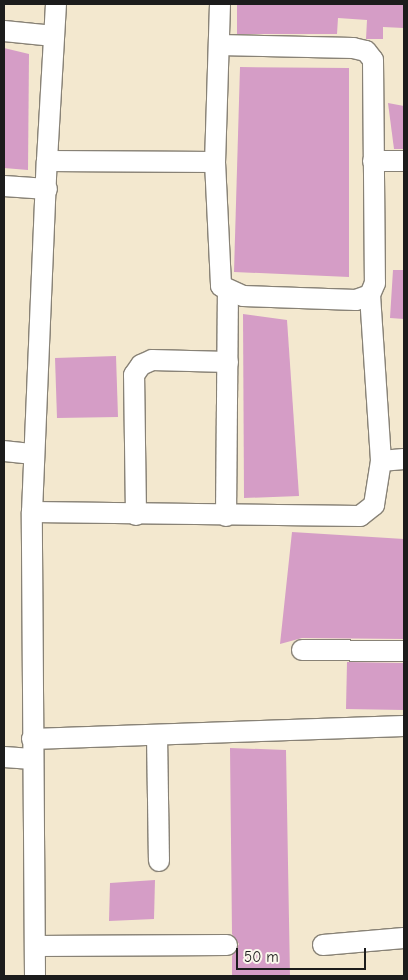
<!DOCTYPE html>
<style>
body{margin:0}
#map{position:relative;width:408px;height:980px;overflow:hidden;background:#f3e8cf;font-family:"Comic Neue",sans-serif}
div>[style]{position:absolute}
.building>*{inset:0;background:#d59dc6}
.roads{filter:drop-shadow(1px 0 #888276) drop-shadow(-1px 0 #888276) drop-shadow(0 1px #888276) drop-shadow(0 -1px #888276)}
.minor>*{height:20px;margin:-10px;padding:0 10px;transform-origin:10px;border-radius:10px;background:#fff}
span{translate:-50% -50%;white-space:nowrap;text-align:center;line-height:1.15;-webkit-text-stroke:4px #fbf7ec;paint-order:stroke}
.frame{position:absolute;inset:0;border:5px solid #1c1c1c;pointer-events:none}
.scale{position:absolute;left:236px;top:948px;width:130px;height:22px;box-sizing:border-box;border:2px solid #1c1c1c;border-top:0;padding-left:6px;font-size:15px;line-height:18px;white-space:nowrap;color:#1c1c1c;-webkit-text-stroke:4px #fbf7ec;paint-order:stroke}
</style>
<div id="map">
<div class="building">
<div style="clip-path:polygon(237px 4px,404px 4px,404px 28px,383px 27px,383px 39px,366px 39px,367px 20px,338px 18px,337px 34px,237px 34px)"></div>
<div style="clip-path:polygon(4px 48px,29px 54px,28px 170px,4px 168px)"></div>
<div style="clip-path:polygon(240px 67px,349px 68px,349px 277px,234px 272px)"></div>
<div style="clip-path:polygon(388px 103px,404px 106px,404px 149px,394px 149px)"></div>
<div style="clip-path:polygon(393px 270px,404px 270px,404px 319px,390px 318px)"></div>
<div style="clip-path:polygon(243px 314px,287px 320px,299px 496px,244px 498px)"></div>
<div style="clip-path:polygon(116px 356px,118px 417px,57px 418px,55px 358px)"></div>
<div style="clip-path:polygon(292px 532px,404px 539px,404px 639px,302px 638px,280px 644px)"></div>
<div style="clip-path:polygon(347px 662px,404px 663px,404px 710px,346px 709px)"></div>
<div style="clip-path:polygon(230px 748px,286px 750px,290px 976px,232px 976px,232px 956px,239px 944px,232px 934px)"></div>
<div style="clip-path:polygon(155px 880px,154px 919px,109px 921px,110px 883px)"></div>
</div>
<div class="roads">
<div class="minor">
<div style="left:56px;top:4px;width:157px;rotate:93.3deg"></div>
<div style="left:47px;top:161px;width:168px;rotate:0.3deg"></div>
<div style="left:220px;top:4px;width:158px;rotate:91.8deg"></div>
<div style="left:215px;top:162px;width:124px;rotate:87.2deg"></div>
<div style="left:221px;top:286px;width:24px;rotate:24deg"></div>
<div style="left:243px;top:296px;width:113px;rotate:2deg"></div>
<div style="left:356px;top:300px;width:15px;rotate:-20deg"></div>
<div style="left:4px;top:31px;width:50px;rotate:5.7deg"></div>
<div style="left:219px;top:45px;width:134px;rotate:1.3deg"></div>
<div style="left:353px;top:48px;width:13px;rotate:13deg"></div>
<div style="left:366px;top:51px;width:11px;rotate:52deg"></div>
<div style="left:373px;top:60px;width:223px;rotate:89.5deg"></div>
<div style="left:375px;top:283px;width:13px;rotate:113deg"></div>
<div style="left:370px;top:295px;width:166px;rotate:86.2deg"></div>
<div style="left:373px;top:161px;width:31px"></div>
<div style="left:4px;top:186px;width:43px;rotate:4deg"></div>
<div style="left:4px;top:451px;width:29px;rotate:6deg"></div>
<div style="left:32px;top:512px;width:328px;rotate:0.7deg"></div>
<div style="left:360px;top:516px;width:18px;rotate:-38deg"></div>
<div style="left:374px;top:505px;width:45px;rotate:-81deg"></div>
<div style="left:381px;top:461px;width:23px;rotate:-5deg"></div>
<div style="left:136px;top:515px;width:140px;rotate:-90.8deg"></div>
<div style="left:134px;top:375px;width:12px;rotate:-55deg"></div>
<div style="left:141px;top:365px;width:12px;rotate:-24deg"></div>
<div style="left:152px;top:360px;width:76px;rotate:1.5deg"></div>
<div style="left:226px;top:516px;width:223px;rotate:-89.5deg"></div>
<div style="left:302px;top:650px;width:102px;rotate:0.6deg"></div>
<div style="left:157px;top:735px;width:126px;rotate:89.1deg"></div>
<div style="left:32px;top:739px;width:372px;rotate:-2deg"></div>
<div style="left:4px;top:757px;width:28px;rotate:4deg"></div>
<div style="left:323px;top:945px;width:81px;rotate:-4.9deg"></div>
<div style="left:35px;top:946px;width:192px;rotate:-0.3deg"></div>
<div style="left:35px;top:976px;width:464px;rotate:-90.4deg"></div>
<div style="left:32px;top:512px;width:351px;rotate:-87.6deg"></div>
</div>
</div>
<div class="frame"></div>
<div class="scale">50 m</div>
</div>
